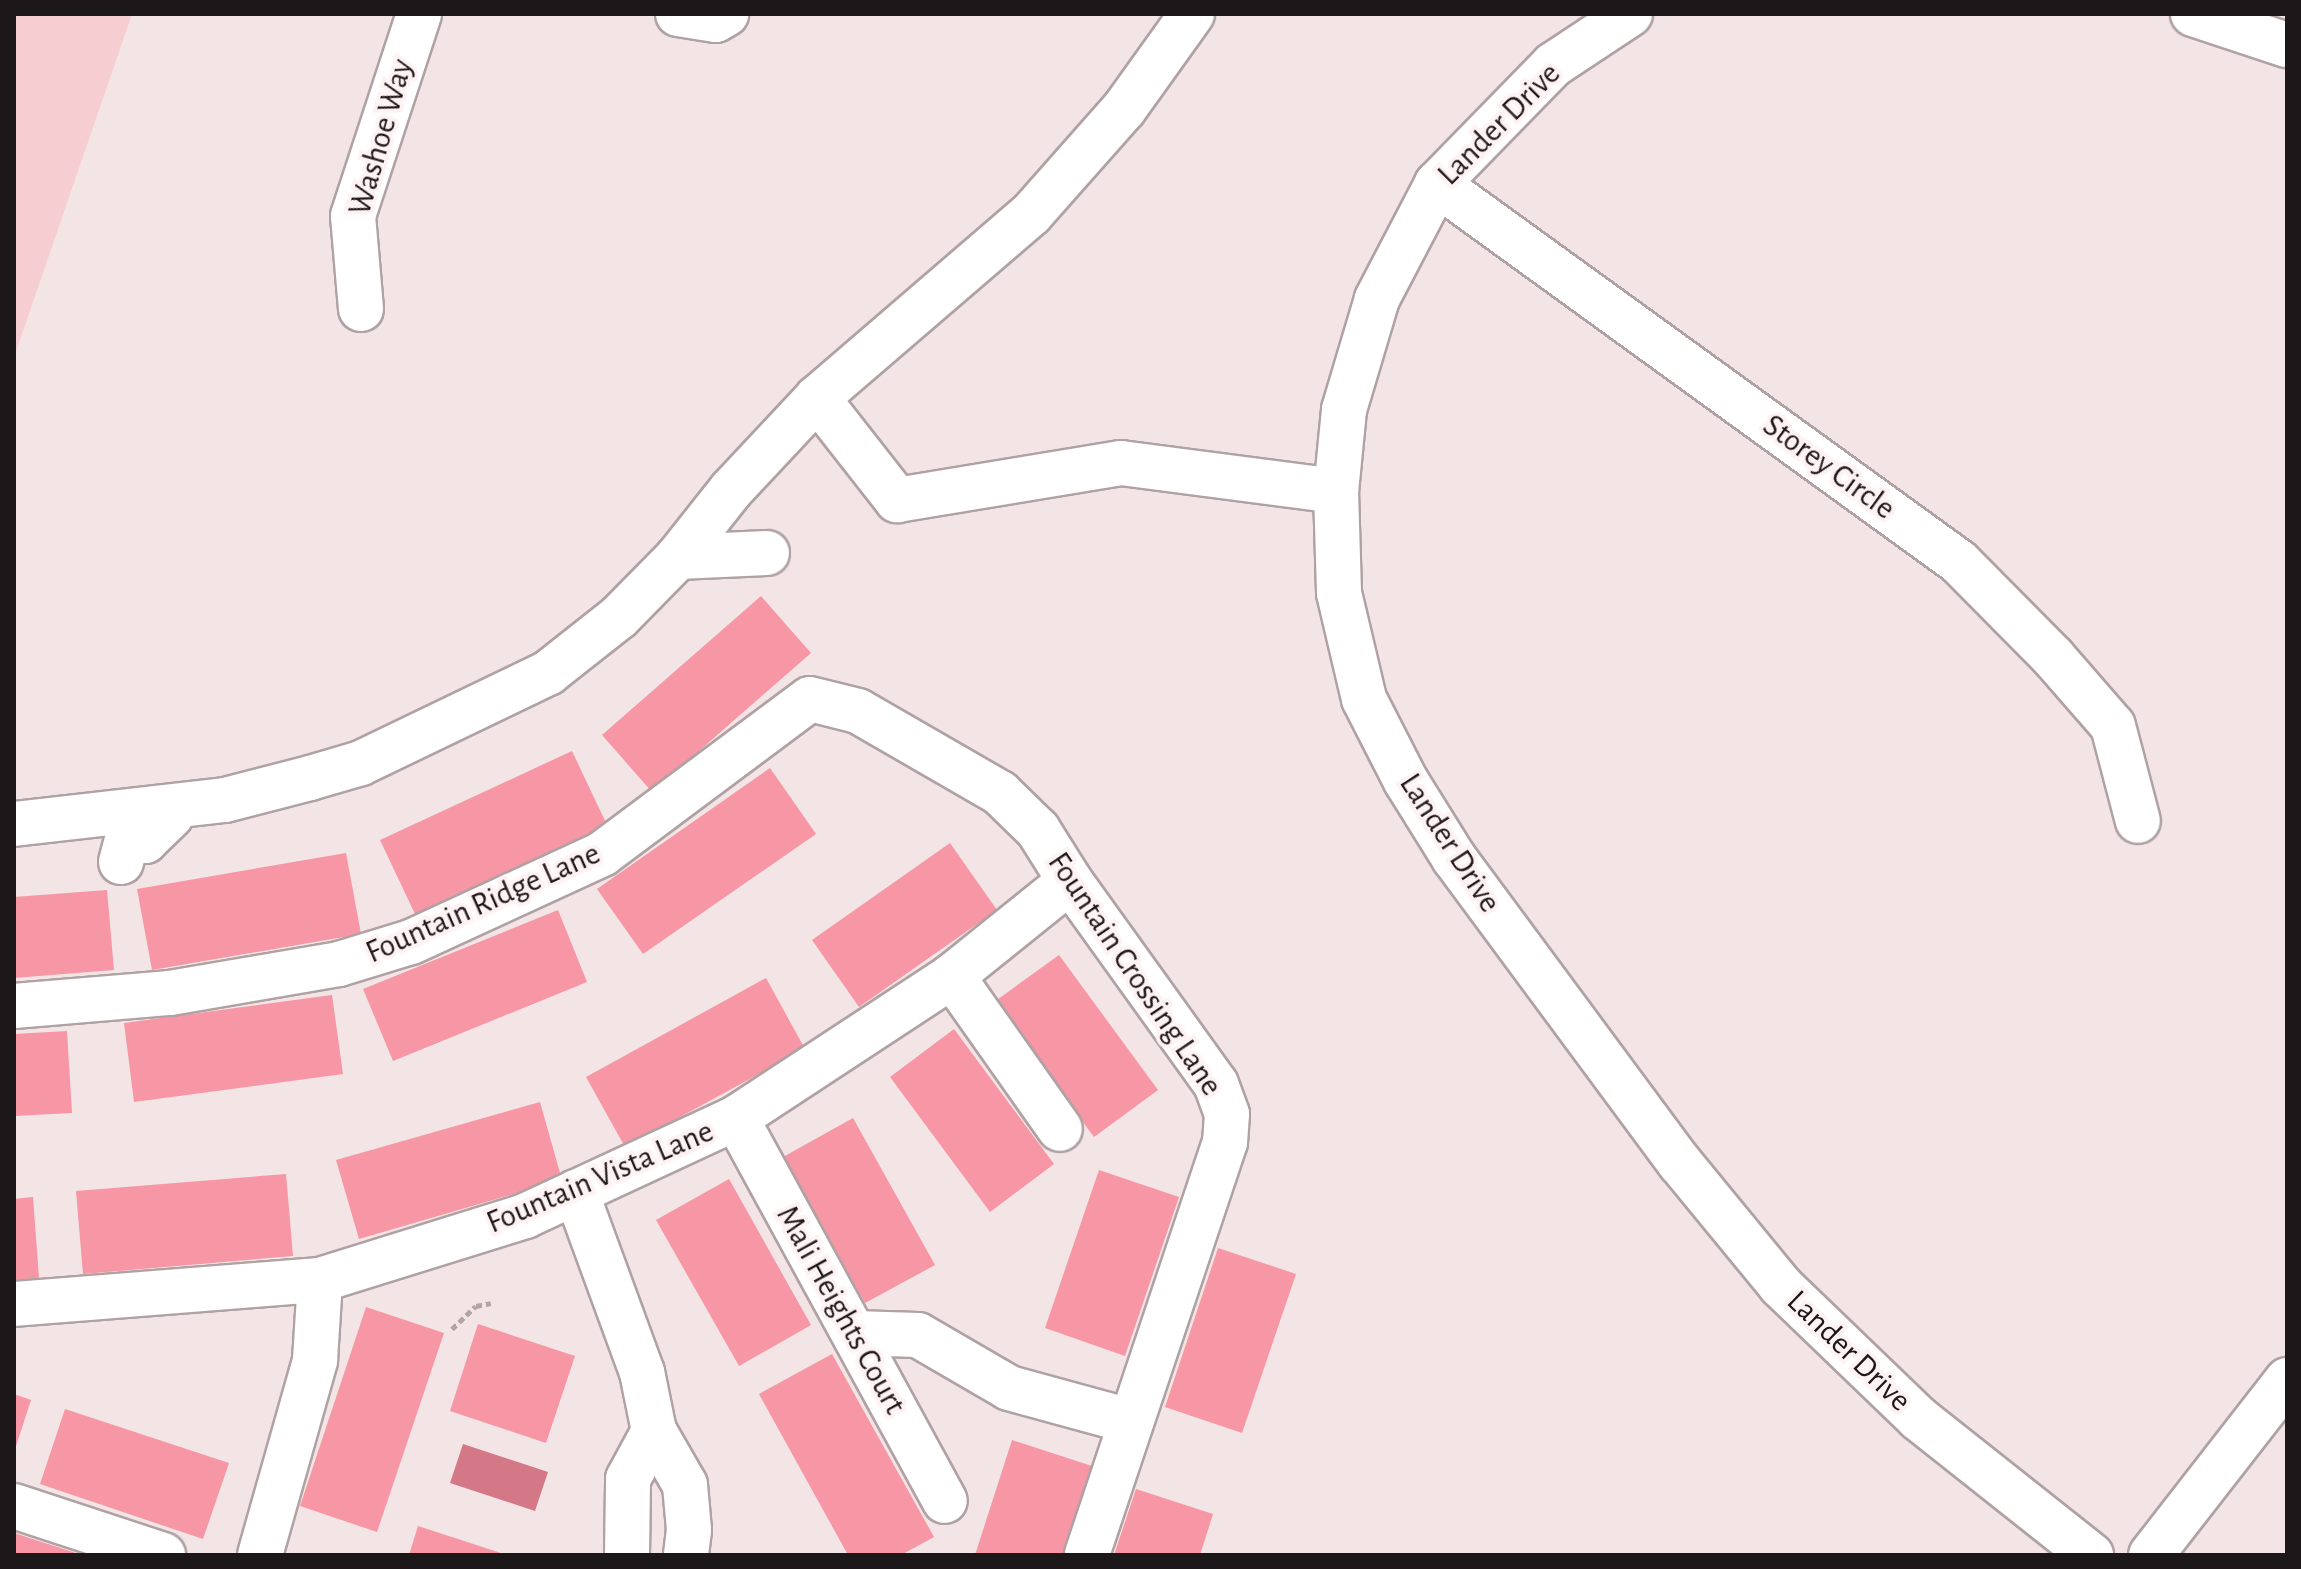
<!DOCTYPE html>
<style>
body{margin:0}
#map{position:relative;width:2301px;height:1569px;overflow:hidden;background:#f3e4e5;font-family:"Alegreya Sans",sans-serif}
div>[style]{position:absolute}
.green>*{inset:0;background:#f6cdd1}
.water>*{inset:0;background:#d47786}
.building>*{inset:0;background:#f796a4}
.path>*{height:5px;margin-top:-2.5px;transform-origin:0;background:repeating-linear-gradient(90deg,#b1a5a6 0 6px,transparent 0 10px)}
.roads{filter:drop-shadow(2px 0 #b0a2a3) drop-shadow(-2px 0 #b0a2a3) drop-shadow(0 2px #b0a2a3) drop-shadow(0 -2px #b0a2a3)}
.minor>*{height:44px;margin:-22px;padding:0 22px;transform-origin:22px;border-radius:22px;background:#fff}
span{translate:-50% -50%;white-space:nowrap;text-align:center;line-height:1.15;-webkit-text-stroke:8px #fef2f3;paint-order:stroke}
.street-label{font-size:32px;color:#1c1718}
.frame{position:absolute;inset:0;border:16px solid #1c1718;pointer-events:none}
</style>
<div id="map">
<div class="green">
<div style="clip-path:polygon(14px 14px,132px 14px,14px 357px)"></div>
</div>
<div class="water">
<div style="clip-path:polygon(463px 1444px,548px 1472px,535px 1511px,450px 1483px)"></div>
</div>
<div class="building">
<div style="clip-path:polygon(761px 596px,811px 653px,652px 792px,602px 735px)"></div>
<div style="clip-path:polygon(572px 751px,607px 825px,415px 914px,380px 840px)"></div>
<div style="clip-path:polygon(770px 768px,816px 834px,643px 954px,597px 889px)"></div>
<div style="clip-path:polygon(950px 843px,997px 910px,859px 1007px,812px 940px)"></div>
<div style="clip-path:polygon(346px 853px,361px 934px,152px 970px,137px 889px)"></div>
<div style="clip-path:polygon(107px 890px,114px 970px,14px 978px,14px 897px)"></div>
<div style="clip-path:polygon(558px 910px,587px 982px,393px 1061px,363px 989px)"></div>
<div style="clip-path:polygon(1059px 955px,1158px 1090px,1094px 1137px,994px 1002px)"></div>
<div style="clip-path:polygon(766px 978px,805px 1049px,625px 1147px,586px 1077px)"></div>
<div style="clip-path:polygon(332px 995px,343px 1074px,134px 1102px,124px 1023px)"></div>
<div style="clip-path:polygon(954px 1029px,1054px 1164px,990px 1212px,890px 1077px)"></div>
<div style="clip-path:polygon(67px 1031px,72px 1113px,14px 1116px,14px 1034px)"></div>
<div style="clip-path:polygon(540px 1102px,562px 1180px,359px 1239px,336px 1160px)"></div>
<div style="clip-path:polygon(853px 1118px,935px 1265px,865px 1303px,783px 1157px)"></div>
<div style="clip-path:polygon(1099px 1170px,1179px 1197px,1125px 1356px,1045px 1328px)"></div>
<div style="clip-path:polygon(286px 1174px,293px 1256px,83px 1274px,76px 1191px)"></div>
<div style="clip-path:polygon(729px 1179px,811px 1325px,739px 1366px,656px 1220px)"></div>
<div style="clip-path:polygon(33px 1197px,39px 1278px,14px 1280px,14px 1199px)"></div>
<div style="clip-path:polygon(1218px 1248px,1296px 1274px,1242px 1433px,1165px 1407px)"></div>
<div style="clip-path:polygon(366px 1307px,444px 1333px,377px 1532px,300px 1506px)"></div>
<div style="clip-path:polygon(478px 1324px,575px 1356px,546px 1443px,450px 1411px)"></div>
<div style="clip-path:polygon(832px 1354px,934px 1537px,901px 1555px,848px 1555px,759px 1394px)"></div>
<div style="clip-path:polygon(14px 1394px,31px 1400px,15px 1449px,14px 1448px)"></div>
<div style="clip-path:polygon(65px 1409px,229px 1463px,203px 1539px,40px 1484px)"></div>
<div style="clip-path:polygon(1012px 1440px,1092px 1466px,1063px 1555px,975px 1555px)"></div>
<div style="clip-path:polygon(1136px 1489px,1213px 1514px,1200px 1555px,1114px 1555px)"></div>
<div style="clip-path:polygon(418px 1526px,504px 1554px,504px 1555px,409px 1555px)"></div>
<div style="clip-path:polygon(14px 1533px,79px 1554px,79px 1555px,14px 1555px)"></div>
</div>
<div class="path">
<div style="left:452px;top:1329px;width:33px;rotate:-44deg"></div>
<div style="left:476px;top:1306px;width:15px;rotate:-11deg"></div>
</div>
<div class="roads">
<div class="minor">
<div style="left:678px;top:14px;width:38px;rotate:9deg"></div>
<div style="left:716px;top:20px;width:12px;rotate:-31deg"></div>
<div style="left:1630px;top:14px;width:92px;rotate:146.5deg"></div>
<div style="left:1553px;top:65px;width:166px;rotate:134.3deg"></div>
<div style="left:1437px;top:184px;width:130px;rotate:117.6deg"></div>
<div style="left:1377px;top:299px;width:116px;rotate:106.6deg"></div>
<div style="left:1344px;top:410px;width:81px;rotate:95.6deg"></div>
<div style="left:1336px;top:491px;width:102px;rotate:88.3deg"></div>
<div style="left:1339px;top:593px;width:109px;rotate:76.7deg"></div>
<div style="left:1364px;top:699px;width:92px;rotate:62.9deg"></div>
<div style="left:1406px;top:781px;width:91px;rotate:58.1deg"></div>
<div style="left:1454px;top:858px;width:380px;rotate:53.5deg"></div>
<div style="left:1680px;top:1163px;width:159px;rotate:50.6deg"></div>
<div style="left:1781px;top:1286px;width:190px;rotate:43.9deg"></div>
<div style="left:1918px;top:1418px;width:221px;rotate:38.4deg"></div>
<div style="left:2193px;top:14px;width:99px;rotate:18.3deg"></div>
<div style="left:1437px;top:184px;width:644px;rotate:35.91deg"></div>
<div style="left:1959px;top:562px;width:134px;rotate:45.3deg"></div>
<div style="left:2053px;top:657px;width:91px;rotate:49deg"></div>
<div style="left:2113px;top:726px;width:98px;rotate:75.3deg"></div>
<div style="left:361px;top:309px;width:93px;rotate:-94.9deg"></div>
<div style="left:353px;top:216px;width:213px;rotate:-71.9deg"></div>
<div style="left:817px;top:398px;width:130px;rotate:51.9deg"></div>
<div style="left:897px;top:500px;width:227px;rotate:-9.4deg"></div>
<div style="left:1121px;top:463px;width:217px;rotate:7.4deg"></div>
<div style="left:678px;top:557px;width:89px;rotate:-2.6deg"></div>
<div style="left:14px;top:824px;width:212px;rotate:-6.5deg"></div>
<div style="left:225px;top:800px;width:88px;rotate:-14.5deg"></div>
<div style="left:310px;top:778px;width:53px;rotate:-16.4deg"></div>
<div style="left:361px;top:763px;width:208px;rotate:-25.7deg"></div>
<div style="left:548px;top:673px;width:90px;rotate:-38.3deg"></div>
<div style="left:619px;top:617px;width:84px;rotate:-45.5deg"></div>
<div style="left:678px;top:557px;width:85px;rotate:-51.7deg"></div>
<div style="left:731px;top:490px;width:126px;rotate:-46.9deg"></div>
<div style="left:817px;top:398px;width:282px;rotate:-40.7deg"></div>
<div style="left:1031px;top:214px;width:140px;rotate:-48.5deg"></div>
<div style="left:1124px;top:109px;width:117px;rotate:-54.4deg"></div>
<div style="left:121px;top:862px;width:27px;rotate:-75deg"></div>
<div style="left:128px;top:836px;width:18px;rotate:16deg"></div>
<div style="left:145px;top:841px;width:36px;rotate:-44deg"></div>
<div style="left:952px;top:976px;width:187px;rotate:54.8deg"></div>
<div style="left:14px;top:1006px;width:157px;rotate:-4.8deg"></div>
<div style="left:170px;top:993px;width:171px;rotate:-9.7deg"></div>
<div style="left:339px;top:964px;width:75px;rotate:-17deg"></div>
<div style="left:411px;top:942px;width:210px;rotate:-24.7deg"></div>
<div style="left:602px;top:854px;width:259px;rotate:-36.7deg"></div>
<div style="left:810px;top:699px;width:49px;rotate:14deg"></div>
<div style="left:858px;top:711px;width:164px;rotate:30deg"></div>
<div style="left:1000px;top:793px;width:53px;rotate:44.2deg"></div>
<div style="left:1038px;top:830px;width:60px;rotate:57.9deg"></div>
<div style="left:1070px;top:881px;width:250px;rotate:54.3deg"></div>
<div style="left:1216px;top:1084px;width:32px;rotate:70deg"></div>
<div style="left:1227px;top:1114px;width:28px;rotate:94deg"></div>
<div style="left:1225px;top:1142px;width:435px;rotate:108.5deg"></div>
<div style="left:736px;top:1118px;width:436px;rotate:61.4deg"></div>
<div style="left:576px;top:1192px;width:192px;rotate:69.9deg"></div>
<div style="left:642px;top:1372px;width:60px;rotate:78.5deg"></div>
<div style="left:654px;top:1431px;width:62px;rotate:60.1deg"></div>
<div style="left:685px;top:1485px;width:45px;rotate:84.9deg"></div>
<div style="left:689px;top:1530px;width:25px;rotate:97deg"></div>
<div style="left:14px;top:1304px;width:307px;rotate:-4.5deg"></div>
<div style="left:320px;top:1280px;width:215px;rotate:-17.3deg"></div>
<div style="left:525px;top:1216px;width:233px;rotate:-24.9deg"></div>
<div style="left:736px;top:1118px;width:258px;rotate:-33.3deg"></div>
<div style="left:952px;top:976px;width:151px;rotate:-38.8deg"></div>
<div style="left:854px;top:1333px;width:64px;rotate:1.8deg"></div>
<div style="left:918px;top:1335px;width:105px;rotate:30.2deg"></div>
<div style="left:1009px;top:1388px;width:125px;rotate:15.3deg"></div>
<div style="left:14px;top:1506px;width:157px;rotate:18.2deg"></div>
<div style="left:260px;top:1555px;width:203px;rotate:-74.2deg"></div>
<div style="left:315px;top:1360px;width:80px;rotate:-86.4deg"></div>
<div style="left:627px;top:1555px;width:76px;rotate:-89.2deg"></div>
<div style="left:628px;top:1479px;width:55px;rotate:-61.6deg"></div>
<div style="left:2151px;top:1555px;width:222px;rotate:-52.1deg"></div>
</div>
</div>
<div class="street-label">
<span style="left:1499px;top:124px;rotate:-45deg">Lander Drive</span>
<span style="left:381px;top:137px;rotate:-74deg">Washoe Way</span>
<span style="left:1829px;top:467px;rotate:36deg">Storey Circle</span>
<span style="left:1450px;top:843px;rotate:57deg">Lander Drive</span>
<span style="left:483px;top:903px;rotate:-24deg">Fountain Ridge Lane</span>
<span style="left:1135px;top:974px;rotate:56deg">Fountain Crossing Lane</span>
<span style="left:600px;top:1177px;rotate:-23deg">Fountain Vista Lane</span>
<span style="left:841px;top:1310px;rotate:61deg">Mali Heights Court</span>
<span style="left:1849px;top:1351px;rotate:44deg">Lander Drive</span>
</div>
<div class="frame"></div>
</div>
